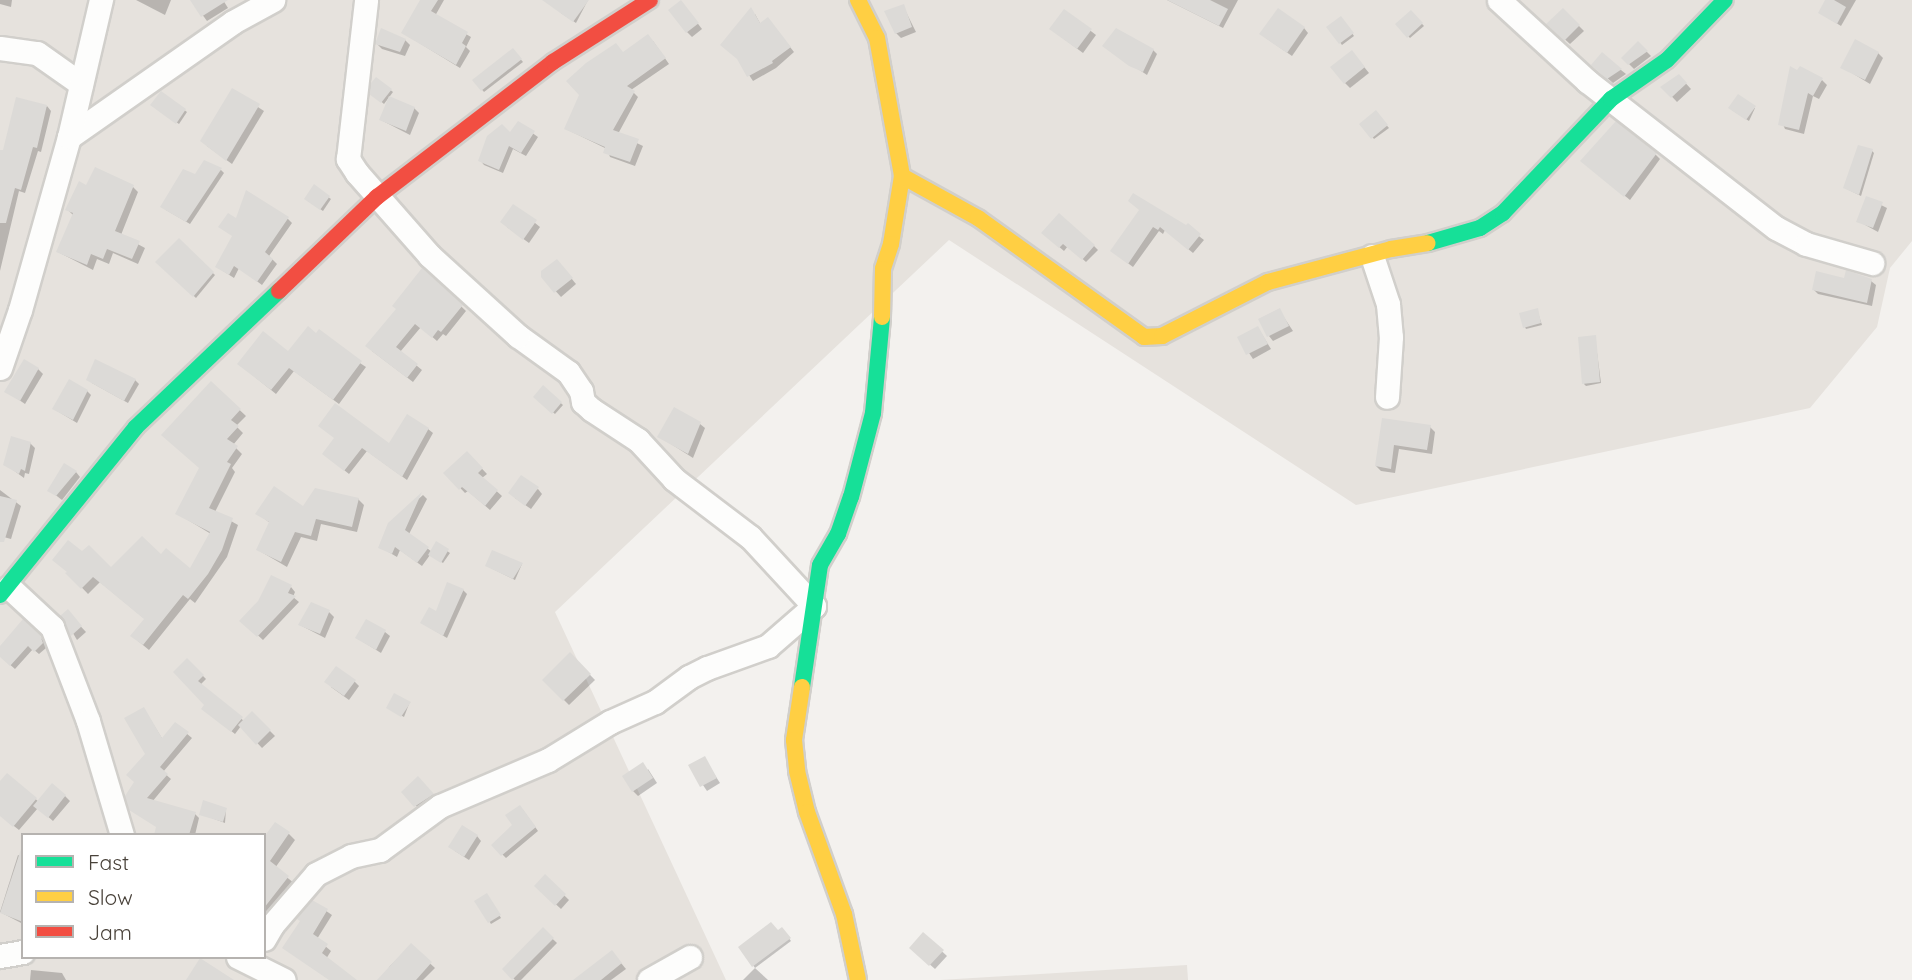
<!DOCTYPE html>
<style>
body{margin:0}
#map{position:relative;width:1912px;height:980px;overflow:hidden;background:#f3f1ee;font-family:Quicksand,sans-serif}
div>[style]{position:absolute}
.residential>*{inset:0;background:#e6e2dd}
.shadow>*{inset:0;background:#0003}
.building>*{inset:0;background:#dcdad7}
.roads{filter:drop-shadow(2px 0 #d1cfcb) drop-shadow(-2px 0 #d1cfcb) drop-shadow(0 2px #d1cfcb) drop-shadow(0 -2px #d1cfcb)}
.street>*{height:23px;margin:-11.5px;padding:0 11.5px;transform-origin:11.5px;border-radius:11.5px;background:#fdfdfc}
.fast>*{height:16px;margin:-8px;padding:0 8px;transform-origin:8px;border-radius:8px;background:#16e098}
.slow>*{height:16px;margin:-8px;padding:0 8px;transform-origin:8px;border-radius:8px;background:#ffcf43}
.jam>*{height:16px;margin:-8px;padding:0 8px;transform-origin:8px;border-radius:8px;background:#f24e42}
span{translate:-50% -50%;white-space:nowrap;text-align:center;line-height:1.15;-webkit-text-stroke:5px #fff;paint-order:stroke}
.legend{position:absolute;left:21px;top:833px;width:245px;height:126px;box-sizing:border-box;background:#fff;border:2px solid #b6b3b0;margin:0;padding:9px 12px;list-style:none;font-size:21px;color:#49423a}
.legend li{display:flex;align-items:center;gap:14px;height:35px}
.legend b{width:35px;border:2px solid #b6b3b0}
</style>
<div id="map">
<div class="residential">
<div style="clip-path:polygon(evenodd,0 0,1912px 0,1912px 241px,1890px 268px,1877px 327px,1810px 408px,1356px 505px,949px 240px,555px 612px,726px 980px,0 980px,0 0,23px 835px,264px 835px,264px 957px,23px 957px,23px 835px)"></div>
<div style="clip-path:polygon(1187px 965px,1188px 980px,940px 980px)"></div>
</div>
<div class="shadow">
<div style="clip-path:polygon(0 0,12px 0,11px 7px,0 4px)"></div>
<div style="clip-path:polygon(136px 0,171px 0,165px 15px)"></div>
<div style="clip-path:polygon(196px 0,223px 0,228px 8px,207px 21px,193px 2px)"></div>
<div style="clip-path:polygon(422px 0,444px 0,435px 16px,471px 37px,466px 47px,470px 51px,460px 68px,403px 33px)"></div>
<div style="clip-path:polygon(563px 0,588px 0,576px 23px,561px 13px)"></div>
<div style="clip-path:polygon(1167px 0,1238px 0,1223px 28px)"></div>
<div style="clip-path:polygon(1827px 0,1856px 0,1841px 26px,1820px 13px)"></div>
<div style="clip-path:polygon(903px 6px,916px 32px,901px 38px,896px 33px)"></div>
<div style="clip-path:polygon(685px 7px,702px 29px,692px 37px,687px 32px)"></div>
<div style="clip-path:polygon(1563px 10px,1584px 31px,1570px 44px,1548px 24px)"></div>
<div style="clip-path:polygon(1065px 11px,1096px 35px,1083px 53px,1056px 33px)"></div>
<div style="clip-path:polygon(1411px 12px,1424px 26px,1410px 38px,1397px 24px)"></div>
<div style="clip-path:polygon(755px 14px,761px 25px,772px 24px,794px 52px,776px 68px,753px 81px,739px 60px)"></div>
<div style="clip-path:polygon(1343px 20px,1354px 36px,1342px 45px,1329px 27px)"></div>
<div style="clip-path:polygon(1304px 28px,1308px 33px,1292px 56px,1266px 38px)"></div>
<div style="clip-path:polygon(405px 40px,410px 45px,405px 56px,382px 49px,377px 44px)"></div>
<div style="clip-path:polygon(653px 41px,669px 64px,631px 90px,638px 97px,618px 134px,643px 146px,635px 166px,610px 157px,607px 149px,566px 129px,623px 54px)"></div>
<div style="clip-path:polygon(1638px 43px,1651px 56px,1634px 69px,1623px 58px)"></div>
<div style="clip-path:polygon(1108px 49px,1153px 50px,1157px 54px,1147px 75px)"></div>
<div style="clip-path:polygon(513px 50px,523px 62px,484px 92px,474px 80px)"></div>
<div style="clip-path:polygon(1878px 53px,1883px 58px,1870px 84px,1842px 67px)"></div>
<div style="clip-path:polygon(1602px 54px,1621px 70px,1626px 74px,1613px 83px,1598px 70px)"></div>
<div style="clip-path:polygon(1356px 57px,1369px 73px,1350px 88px,1345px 83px)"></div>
<div style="clip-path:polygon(1679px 76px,1691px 89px,1677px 102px,1663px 87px)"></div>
<div style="clip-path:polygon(376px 79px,393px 92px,384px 104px,371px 93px)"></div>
<div style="clip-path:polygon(1822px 80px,1827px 85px,1819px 99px,1813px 96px,1804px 134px,1785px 129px,1780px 118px)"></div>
<div style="clip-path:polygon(233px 91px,264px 111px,232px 164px,207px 146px)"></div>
<div style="clip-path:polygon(161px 93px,187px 112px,179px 124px,155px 107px)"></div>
<div style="clip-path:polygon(47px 106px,51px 111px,41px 152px,38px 151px,25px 193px,19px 191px,0 271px,0 152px,4px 152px)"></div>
<div style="clip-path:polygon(414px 108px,419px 113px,410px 135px,381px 120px)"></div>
<div style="clip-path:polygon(1755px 108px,1749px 121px,1732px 110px)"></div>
<div style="clip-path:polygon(1376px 113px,1389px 128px,1374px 139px,1362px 124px)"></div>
<div style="clip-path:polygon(518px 123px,538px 137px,526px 156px,513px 149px,503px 173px,484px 165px,480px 160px,511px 135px)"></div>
<div style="clip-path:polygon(1872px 151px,1874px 153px,1861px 196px,1845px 188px)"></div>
<div style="clip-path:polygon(1655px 154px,1660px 159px,1630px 200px,1587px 165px)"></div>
<div style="clip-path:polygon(221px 170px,224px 173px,190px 224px,166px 210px,195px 177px)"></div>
<div style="clip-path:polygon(133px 187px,138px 192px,121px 235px,145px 248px,138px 264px,113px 253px,109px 264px,97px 259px,93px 270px,58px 252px,74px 216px,67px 209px,87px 188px)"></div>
<div style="clip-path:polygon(314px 187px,331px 199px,323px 211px,308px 201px)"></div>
<div style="clip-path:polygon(1867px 198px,1887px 208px,1878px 232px,1858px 221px)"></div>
<div style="clip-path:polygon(514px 206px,540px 227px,529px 243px,507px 227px)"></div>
<div style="clip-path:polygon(1141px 210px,1187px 227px,1204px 240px,1193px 253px,1165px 230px,1163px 234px,1159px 231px,1133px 267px,1117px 255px)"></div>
<div style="clip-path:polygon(288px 219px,292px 223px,269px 256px,277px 264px,262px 285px,239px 268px,234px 278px,217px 267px,233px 237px,237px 220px)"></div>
<div style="clip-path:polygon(1043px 233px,1094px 246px,1098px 250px,1086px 262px,1068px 246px,1064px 251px)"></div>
<div style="clip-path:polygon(178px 241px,215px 275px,196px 298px,157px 262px)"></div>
<div style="clip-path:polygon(561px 266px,576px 284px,561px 297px,543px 277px)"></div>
<div style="clip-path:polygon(423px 270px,466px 311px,446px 336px,443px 334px,437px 341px,421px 327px,400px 352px,422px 370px,413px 382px,372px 351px)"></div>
<div style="clip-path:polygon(1845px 280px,1871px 281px,1876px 285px,1872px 306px,1818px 294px,1814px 290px)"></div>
<div style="clip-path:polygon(1279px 310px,1293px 331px,1273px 341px,1269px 336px)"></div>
<div style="clip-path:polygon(1537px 310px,1542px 325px,1526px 329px,1525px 327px)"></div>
<div style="clip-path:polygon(1258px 328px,1271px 349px,1253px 359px,1239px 338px)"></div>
<div style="clip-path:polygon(317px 335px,366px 367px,339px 404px,294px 371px,276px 394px,244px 368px,288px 353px)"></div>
<div style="clip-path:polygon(1595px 337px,1601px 383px,1586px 386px,1584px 384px)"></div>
<div style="clip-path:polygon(38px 369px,43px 374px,25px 404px,6px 391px)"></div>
<div style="clip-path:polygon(135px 380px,139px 384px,128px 403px,92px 383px)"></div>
<div style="clip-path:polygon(211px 383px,246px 416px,236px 426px,243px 433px,233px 445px,242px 454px,232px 468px,235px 472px,215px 512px,238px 525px,227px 557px,195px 603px,190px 599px,149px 650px,138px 641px,145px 619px,100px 582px,88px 594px,68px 573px,82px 553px,111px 570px,162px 557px,190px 571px,211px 534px,178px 514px,201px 468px)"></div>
<div style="clip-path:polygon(543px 388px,563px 405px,555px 414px,535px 397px)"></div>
<div style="clip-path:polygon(87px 391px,91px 395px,77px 423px,54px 409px)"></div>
<div style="clip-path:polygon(1383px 420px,1430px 427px,1435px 432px,1432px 454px,1399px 449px,1395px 473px,1381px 471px,1376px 466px)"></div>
<div style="clip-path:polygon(700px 424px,705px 428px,693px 458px,660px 437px)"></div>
<div style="clip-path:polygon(428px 429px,433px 433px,407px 480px,367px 451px,349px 474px,329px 458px,336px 439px,390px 446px)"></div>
<div style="clip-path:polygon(30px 443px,35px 448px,29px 474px,25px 473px,24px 478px,5px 464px)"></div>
<div style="clip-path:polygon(467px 453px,487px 474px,482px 478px,502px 496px,490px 510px,468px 491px,465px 493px,446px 473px)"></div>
<div style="clip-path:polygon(76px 472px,80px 477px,62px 500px,49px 490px)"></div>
<div style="clip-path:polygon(538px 489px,542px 494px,531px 509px,515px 498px)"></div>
<div style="clip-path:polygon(0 490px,21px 506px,11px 539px,0 536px)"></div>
<div style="clip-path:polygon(423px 495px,427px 499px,409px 534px,432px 552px,437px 544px,450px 553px,443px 563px,430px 555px,422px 566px,400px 550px,397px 557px,380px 547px,390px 524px)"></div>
<div style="clip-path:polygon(358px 499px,364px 505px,357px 532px,321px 524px,317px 541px,301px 537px,287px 567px,258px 550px,270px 523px,257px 513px)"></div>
<div style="clip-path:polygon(522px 564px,515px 580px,487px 566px)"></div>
<div style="clip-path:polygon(291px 587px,295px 592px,293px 597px,299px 602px,263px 640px,242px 621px)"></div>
<div style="clip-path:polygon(463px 590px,467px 594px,447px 638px,422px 623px)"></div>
<div style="clip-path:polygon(329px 612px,334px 617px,325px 638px,300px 625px)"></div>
<div style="clip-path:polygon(63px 616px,72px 617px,86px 632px,77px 640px)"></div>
<div style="clip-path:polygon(23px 621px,44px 641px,46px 648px,39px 654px,33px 649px,15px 669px,0 656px,0 648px)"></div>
<div style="clip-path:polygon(385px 632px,390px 636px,381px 653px,357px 638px)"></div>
<div style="clip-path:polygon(570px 654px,595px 680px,569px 705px,544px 680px)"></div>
<div style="clip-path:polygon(187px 660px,206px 679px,200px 685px,244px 721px,252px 713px,275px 736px,262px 748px,241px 726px,235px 734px,207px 712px,207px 705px)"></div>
<div style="clip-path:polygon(354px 681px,359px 686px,349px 700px,331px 687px)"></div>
<div style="clip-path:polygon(409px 704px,404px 717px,390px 709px)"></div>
<div style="clip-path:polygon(144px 709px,163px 740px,175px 724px,192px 738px,163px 772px,171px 779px,152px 802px,195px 814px,199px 818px,195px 835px,156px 835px,158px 828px,136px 782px,147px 754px)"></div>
<div style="clip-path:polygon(704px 758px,720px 783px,707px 791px,690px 766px)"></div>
<div style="clip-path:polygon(648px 769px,657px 783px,638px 796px,633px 791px)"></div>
<div style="clip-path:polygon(7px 775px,39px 802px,65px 796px,70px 801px,53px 821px,38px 808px,19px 830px,0 815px,0 784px)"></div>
<div style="clip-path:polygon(418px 779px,437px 799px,421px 811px,403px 792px)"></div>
<div style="clip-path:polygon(226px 809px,225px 823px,201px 814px)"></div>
<div style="clip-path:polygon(523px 810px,538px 831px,506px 858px,493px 845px,515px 825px)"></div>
<div style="clip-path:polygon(289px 834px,295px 840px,275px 868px,294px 883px,264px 930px,264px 840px)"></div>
<div style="clip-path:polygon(477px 836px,481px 841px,469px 860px,455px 851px)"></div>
<div style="clip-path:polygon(18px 855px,23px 857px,23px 924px,0 912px)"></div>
<div style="clip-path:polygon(545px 877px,569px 900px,561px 909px,536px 886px)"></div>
<div style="clip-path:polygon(488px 897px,501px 918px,491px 924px,476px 901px)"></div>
<div style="clip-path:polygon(313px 902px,332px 915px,317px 939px,331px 951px,326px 959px,354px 980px,330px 980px,284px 948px)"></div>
<div style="clip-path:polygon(782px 929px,791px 941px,755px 968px,740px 947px)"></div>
<div style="clip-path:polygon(543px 930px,557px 943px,521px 980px,515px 980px,504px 969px)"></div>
<div style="clip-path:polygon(923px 934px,947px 956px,935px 969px,911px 948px)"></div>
<div style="clip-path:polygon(411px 946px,435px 968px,423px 980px,381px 980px,390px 966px)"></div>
<div style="clip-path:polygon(616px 957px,626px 969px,611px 980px,589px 980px)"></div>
<div style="clip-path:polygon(755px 968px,768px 980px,743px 980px)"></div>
<div style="clip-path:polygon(31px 970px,62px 973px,66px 980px,30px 980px)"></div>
</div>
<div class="building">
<div style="clip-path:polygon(190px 0,228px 0,201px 17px)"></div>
<div style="clip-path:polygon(420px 0,438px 0,431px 11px,468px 32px,462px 43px,466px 46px,456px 65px,401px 33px)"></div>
<div style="clip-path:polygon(542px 0,589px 0,573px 22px)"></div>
<div style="clip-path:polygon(681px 0,699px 23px,686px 33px,668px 10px)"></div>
<div style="clip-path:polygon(1167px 0,1210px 0,1228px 9px,1219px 26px)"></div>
<div style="clip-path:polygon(1825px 0,1834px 0,1846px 7px,1837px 24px,1818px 13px)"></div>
<div style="clip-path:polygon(904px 4px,912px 27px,895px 34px,884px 11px)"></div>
<div style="clip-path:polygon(751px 7px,760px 23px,768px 17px,791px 47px,772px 61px,773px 63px,747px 77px,737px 59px,720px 45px)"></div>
<div style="clip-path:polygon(1278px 8px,1305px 27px,1287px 53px,1259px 34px)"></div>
<div style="clip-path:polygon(1563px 8px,1580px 25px,1564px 41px,1546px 24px)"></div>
<div style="clip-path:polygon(1064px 9px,1092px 29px,1077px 49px,1049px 29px)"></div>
<div style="clip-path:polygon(1411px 10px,1423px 23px,1407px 38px,1395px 24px)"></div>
<div style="clip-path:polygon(1341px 16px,1354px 33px,1339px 44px,1326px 27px)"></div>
<div style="clip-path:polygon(381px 28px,406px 39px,400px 52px,375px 44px)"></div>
<div style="clip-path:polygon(1116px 28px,1154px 49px,1143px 72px,1129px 66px,1102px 46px)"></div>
<div style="clip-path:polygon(648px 34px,666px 58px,627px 86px,635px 91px,613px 130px,639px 139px,630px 162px,603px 153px,605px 147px,564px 129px,579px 95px,566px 81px,586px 63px,616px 43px,623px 52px)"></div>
<div style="clip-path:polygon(1855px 39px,1879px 52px,1865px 80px,1840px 68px)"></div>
<div style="clip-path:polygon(1638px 41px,1648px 51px,1628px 65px,1621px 58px)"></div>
<div style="clip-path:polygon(513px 48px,522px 59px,481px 91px,472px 80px)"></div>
<div style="clip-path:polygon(1352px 50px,1365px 67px,1344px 84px,1330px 67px)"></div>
<div style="clip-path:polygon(1602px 52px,1622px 69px,1607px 79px,1591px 65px)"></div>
<div style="clip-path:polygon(1790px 66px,1797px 70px,1800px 66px,1823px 78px,1813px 96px,1808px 93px,1799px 130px,1778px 125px)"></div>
<div style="clip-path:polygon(1679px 74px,1687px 83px,1671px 98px,1660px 87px)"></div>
<div style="clip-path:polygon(376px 77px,392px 89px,381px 103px,369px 94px,371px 83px)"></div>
<div style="clip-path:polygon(232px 88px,260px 104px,226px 161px,200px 141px)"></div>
<div style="clip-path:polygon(161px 91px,186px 109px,176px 124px,150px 105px)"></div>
<div style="clip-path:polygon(1738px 94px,1756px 106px,1746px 120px,1728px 108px)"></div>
<div style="clip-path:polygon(389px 96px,415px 107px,406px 131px,379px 120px)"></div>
<div style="clip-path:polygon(16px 97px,47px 105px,37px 148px,33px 147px,21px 190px,15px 188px,6px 223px,0 223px,0 150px,3px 150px)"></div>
<div style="clip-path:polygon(1376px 110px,1388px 125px,1371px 139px,1359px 124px)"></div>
<div style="clip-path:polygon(518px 121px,535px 131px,521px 153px,509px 146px,499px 170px,478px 161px,487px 136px,502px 124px,510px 132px)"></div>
<div style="clip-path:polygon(1616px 121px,1657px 153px,1624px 197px,1580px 161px)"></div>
<div style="clip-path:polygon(1858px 145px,1873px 149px,1859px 195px,1843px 188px)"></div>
<div style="clip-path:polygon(204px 160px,222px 168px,186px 222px,160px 207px,183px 169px,195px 174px)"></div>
<div style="clip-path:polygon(95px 167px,134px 185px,115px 231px,140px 241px,132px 259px,107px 249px,103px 259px,91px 254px,87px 265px,56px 252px,73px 213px,65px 210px,79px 181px,86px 185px)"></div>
<div style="clip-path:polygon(314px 184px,330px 196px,320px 210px,304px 199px)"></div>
<div style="clip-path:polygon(246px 190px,289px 217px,265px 252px,273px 259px,257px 282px,234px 266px,229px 275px,215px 267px,232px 236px,218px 227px,228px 213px,236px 218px)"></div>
<div style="clip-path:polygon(1133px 193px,1186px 225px,1188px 223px,1201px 234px,1188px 250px,1160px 227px,1158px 230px,1153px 227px,1128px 264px,1110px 251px,1139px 210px,1128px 201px)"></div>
<div style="clip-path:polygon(1866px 196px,1883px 202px,1873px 228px,1856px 222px)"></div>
<div style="clip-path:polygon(513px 204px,537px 220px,523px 240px,500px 222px)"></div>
<div style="clip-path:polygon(1059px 213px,1095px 245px,1082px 260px,1063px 244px,1059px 248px,1041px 233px)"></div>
<div style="clip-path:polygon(179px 238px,214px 272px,193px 297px,155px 262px)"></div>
<div style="clip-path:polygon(557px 259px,573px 278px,554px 293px,541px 277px,541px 271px)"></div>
<div style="clip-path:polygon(422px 268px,463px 305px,441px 332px,438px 330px,432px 338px,415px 324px,396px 347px,418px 364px,407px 378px,365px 346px,396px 309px,392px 306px)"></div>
<div style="clip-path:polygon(1846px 270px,1872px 279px,1867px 303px,1812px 290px,1816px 271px,1844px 278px)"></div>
<div style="clip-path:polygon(1280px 308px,1289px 326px,1267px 337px,1258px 319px)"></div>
<div style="clip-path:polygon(1538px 308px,1541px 323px,1523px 328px,1519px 313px)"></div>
<div style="clip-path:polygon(308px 326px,316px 333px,319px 329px,362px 361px,333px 400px,289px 368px,271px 390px,237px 364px,263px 331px,288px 351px)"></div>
<div style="clip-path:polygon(1258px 326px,1268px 344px,1246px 355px,1237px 337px)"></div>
<div style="clip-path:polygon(1596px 335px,1600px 382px,1582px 384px,1578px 337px)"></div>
<div style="clip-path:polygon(24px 359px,39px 368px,20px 401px,4px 392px)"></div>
<div style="clip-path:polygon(95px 359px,136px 379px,124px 401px,86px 380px)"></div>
<div style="clip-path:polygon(69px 379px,88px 390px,73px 420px,52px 409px)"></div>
<div style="clip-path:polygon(211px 381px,241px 409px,231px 420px,239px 426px,227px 439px,238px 446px,227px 462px,231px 464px,209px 508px,233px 518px,222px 550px,208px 574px,188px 599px,183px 595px,143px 645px,130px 636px,144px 619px,93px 577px,81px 589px,65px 573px,67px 572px,52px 560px,68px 540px,82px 551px,89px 545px,111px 567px,142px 536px,161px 554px,166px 548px,190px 568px,210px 532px,175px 514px,199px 468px,161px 435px)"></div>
<div style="clip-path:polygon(543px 385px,562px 402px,552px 414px,533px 397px)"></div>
<div style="clip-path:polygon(335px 403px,389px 443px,407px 414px,429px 428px,402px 477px,362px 448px,344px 471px,322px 454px,334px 438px,318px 426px)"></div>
<div style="clip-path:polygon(674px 407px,701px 422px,688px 454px,657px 437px)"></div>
<div style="clip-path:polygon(1382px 418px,1431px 425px,1427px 450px,1394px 445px,1391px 469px,1375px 466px)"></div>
<div style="clip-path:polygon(11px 436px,31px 442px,25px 471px,21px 469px,19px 474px,3px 465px)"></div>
<div style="clip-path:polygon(467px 451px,483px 468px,478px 473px,498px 490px,485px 506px,462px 487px,459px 490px,443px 473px)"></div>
<div style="clip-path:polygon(64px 463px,77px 471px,56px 496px,47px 491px)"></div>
<div style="clip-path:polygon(521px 475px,539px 487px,525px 506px,508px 493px)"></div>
<div style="clip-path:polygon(274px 486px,303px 506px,315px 488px,359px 498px,352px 527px,316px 519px,311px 536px,295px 532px,281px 562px,256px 550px,269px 522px,255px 514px)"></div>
<div style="clip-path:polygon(422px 492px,405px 530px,429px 547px,417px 563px,395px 547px,392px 554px,378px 548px,388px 523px)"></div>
<div style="clip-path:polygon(0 496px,17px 500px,4px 542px,0 542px)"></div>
<div style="clip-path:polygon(436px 541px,449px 549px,441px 563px,428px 555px)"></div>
<div style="clip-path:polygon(492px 550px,523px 563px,513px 579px,485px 566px)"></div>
<div style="clip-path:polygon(271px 575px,292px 585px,288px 593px,296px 596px,257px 637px,239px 621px,258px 601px)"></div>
<div style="clip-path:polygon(447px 582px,464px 589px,443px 636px,420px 623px,429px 607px,436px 611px)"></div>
<div style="clip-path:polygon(311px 602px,330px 610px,320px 634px,298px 625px)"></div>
<div style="clip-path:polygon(68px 609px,82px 626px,71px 636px,60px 616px)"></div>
<div style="clip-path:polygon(23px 619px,40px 635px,43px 643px,34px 652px,28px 646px,10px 666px,0 657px,0 646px)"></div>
<div style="clip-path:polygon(366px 619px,386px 630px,376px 650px,355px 638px)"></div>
<div style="clip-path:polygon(570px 652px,591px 674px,563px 701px,542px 680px)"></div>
<div style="clip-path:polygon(187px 658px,204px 675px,198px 681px,243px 717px,231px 732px,201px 709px,204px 705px,173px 672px)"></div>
<div style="clip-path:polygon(336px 666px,356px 680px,344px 696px,324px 682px)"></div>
<div style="clip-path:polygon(394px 693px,411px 702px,401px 717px,386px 708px)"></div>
<div style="clip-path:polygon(144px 707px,162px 738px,175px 722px,189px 732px,160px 767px,168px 774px,147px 798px,196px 812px,189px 835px,154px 835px,156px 827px,129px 810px,125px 796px,134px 782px,126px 775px,145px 754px,124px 718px)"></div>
<div style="clip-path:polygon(252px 711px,271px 730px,256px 745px,238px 725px)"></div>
<div style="clip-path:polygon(705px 756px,717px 778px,700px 787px,688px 765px)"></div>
<div style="clip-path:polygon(643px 762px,653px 778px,632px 792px,622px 776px)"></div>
<div style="clip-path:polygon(7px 773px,37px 798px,13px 827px,0 816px,0 781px)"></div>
<div style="clip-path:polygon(418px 776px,434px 794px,414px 807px,401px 792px)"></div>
<div style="clip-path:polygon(52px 783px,66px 795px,48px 818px,33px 806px)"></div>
<div style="clip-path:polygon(203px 800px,227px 808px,223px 822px,199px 815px)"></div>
<div style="clip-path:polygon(520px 805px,536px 827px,501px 856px,491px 845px,512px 825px,505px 815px)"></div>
<div style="clip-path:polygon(275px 822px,290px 832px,270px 861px,289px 876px,264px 908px,264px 837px)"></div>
<div style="clip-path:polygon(462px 825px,478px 835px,464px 857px,448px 847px)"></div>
<div style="clip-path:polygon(21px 849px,23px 850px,23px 922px,0 913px)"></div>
<div style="clip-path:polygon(545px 874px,566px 894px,555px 906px,534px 886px)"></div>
<div style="clip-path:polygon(487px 893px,501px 915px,488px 923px,474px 901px)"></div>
<div style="clip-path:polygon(312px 900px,328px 909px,313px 934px,328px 944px,322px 953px,357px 980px,329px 980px,282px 948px,300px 921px,297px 919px,300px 914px)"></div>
<div style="clip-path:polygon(771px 922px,778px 930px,782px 927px,791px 938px,752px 967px,738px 947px)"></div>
<div style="clip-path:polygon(543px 927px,554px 938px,512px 980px,502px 969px)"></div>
<div style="clip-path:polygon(923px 932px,944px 950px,929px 966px,909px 948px)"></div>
<div style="clip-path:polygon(411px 943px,432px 962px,416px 980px,377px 980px)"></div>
<div style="clip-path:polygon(612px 950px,622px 963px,601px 980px,573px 980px)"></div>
<div style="clip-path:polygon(200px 958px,234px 980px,186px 980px)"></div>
</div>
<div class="roads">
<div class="street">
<div style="left:1499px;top:0;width:120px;rotate:42.6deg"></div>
<div style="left:1587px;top:81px;width:239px;rotate:37.9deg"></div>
<div style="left:1776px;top:228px;width:34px;rotate:28deg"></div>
<div style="left:1806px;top:244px;width:69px;rotate:16.1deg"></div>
<div style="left:0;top:48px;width:37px;rotate:8deg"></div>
<div style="left:37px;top:53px;width:54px;rotate:35.2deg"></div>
<div style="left:69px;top:137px;width:200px;rotate:-35deg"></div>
<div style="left:233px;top:22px;width:46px;rotate:-28.8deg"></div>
<div style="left:1372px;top:256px;width:51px;rotate:71.6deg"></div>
<div style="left:1388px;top:304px;width:33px;rotate:85deg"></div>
<div style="left:1391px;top:337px;width:60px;rotate:93.8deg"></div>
<div style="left:0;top:368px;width:61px;rotate:-71deg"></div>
<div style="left:20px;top:310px;width:180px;rotate:-74.2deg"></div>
<div style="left:69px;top:137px;width:141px;rotate:-76.9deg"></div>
<div style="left:9px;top:587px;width:59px;rotate:42.9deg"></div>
<div style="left:52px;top:627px;width:101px;rotate:69deg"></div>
<div style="left:88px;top:721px;width:119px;rotate:73.4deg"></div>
<div style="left:264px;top:939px;width:16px;rotate:-60deg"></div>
<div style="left:272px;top:925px;width:67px;rotate:-49.2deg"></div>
<div style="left:316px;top:874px;width:39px;rotate:-27deg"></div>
<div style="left:351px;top:856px;width:30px;rotate:-12deg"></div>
<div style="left:380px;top:850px;width:74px;rotate:-36.3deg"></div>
<div style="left:440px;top:806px;width:117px;rotate:-23.1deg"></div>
<div style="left:548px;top:760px;width:73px;rotate:-31.5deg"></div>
<div style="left:610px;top:722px;width:49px;rotate:-24deg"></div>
<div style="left:655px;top:702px;width:42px;rotate:-36.3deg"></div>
<div style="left:689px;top:677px;width:20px;rotate:-27deg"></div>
<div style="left:707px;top:668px;width:65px;rotate:-19.8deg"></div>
<div style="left:768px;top:646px;width:61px;rotate:-41deg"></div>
<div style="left:814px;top:606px;width:94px;rotate:-132.8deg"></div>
<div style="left:750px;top:537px;width:96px;rotate:-142.7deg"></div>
<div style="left:674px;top:479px;width:53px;rotate:-132.7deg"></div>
<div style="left:638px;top:440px;width:55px;rotate:-146.9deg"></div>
<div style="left:592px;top:410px;width:12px;rotate:-138deg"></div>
<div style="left:583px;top:402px;width:11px;rotate:-100deg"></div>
<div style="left:581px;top:391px;width:23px;rotate:-124deg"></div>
<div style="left:568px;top:372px;width:62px;rotate:-144.2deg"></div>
<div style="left:518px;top:336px;width:119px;rotate:-137.7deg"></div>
<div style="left:430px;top:256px;width:111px;rotate:-131.3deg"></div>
<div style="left:357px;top:173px;width:17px;rotate:-123deg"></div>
<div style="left:348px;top:159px;width:160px;rotate:-83.5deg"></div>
<div style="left:0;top:956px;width:23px;rotate:-10deg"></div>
<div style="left:238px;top:957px;width:51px;rotate:26.6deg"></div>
<div style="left:649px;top:980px;width:47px;rotate:-29.3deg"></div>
</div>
<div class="fast">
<div style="left:1428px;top:243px;width:54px;rotate:-16.1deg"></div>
<div style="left:1480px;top:228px;width:27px;rotate:-33deg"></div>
<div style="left:1503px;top:213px;width:157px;rotate:-46.5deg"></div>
<div style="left:1611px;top:99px;width:68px;rotate:-34.9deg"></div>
<div style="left:1667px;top:60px;width:83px;rotate:-46deg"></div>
<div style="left:0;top:595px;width:216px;rotate:-51deg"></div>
<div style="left:136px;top:427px;width:197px;rotate:-43.6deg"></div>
<div style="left:802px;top:687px;width:123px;rotate:-81.6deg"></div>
<div style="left:820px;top:565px;width:36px;rotate:-60deg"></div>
<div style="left:838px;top:534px;width:39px;rotate:-71deg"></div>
<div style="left:851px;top:497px;width:87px;rotate:-75.3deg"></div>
<div style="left:873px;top:413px;width:96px;rotate:-84.6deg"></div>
</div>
<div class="slow">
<div style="left:858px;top:0;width:42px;rotate:63.4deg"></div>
<div style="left:877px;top:38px;width:140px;rotate:79.7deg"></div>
<div style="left:902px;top:176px;width:69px;rotate:99.2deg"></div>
<div style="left:891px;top:244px;width:26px;rotate:108deg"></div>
<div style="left:883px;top:269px;width:48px;rotate:91.2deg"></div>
<div style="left:902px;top:176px;width:87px;rotate:28.9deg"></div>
<div style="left:978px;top:218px;width:204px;rotate:35.6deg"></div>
<div style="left:1144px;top:337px;width:18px;rotate:-3deg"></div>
<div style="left:1162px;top:336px;width:119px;rotate:-27deg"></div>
<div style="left:1268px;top:282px;width:127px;rotate:-15deg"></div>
<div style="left:1391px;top:249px;width:37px;rotate:-9deg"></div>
<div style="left:802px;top:687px;width:54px;rotate:98.6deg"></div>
<div style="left:794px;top:740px;width:31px;rotate:84deg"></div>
<div style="left:797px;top:771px;width:42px;rotate:76.3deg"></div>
<div style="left:807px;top:812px;width:109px;rotate:70.1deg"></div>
<div style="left:844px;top:914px;width:67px;rotate:78deg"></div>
</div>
<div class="jam">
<div style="left:279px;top:291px;width:136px;rotate:-43.8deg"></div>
<div style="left:377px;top:197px;width:222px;rotate:-37.5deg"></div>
<div style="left:553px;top:62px;width:115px;rotate:-32.6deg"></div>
</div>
</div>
<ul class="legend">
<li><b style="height:9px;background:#16e098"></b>Fast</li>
<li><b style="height:9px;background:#ffcf43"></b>Slow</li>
<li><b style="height:9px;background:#f24e42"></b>Jam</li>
</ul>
</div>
